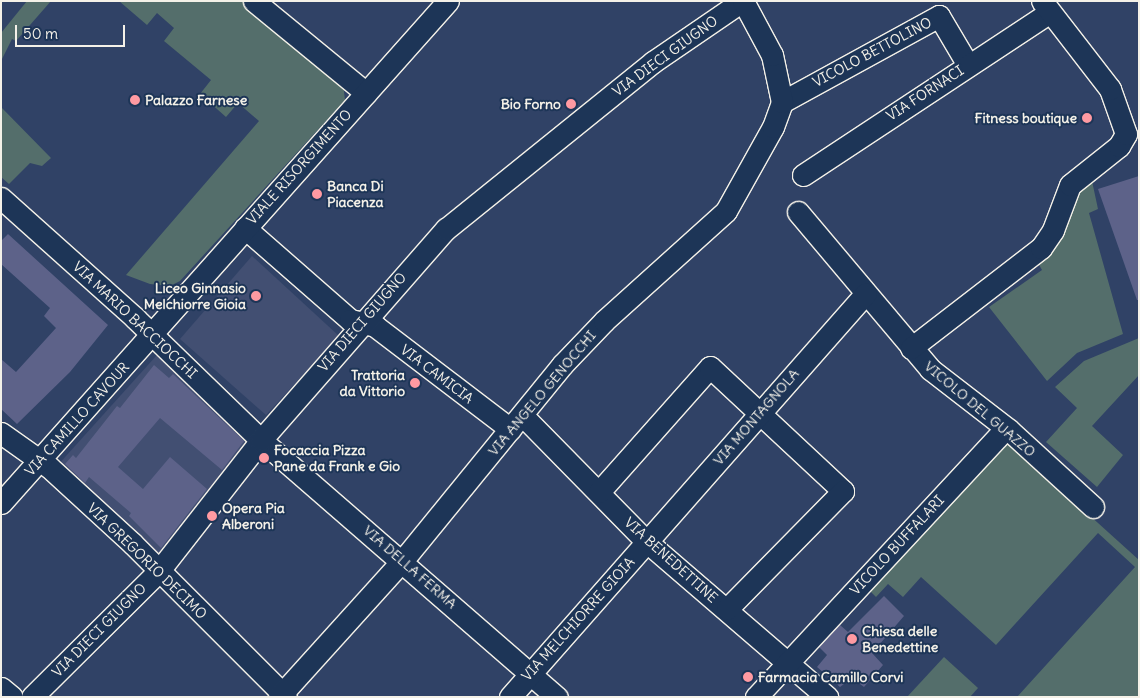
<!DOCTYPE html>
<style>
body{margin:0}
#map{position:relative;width:1140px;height:698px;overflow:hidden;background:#304266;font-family:Delius,sans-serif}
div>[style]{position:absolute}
.built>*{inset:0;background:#424f72}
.green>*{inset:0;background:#546e6b}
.building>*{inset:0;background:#5d6289}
.roads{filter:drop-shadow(1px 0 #f4f1e8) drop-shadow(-1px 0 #f4f1e8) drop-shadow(0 1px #f4f1e8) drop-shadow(0 -1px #f4f1e8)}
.minor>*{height:21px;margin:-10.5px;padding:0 10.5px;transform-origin:10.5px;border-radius:10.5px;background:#1d3557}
.dots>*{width:14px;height:14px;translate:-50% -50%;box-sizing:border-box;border:2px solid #1d3557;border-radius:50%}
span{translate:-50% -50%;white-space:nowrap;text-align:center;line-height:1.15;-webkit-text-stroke:4px #1d3557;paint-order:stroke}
.street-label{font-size:14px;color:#f4f1e8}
.poi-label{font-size:14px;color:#f4f1e8;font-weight:700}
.left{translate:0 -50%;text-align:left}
.right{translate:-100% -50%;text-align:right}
.frame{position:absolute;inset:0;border:2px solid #f4f1e8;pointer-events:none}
.scale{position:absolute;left:15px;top:25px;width:110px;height:22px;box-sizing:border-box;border:2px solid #f4f1e8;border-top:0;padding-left:6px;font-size:15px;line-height:18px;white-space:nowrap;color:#f4f1e8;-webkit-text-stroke:4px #1d3557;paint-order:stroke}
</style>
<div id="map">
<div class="built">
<div style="clip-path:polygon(252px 256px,339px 336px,266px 415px,180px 339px)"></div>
<div style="clip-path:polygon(157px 355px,253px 442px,162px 558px,57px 466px)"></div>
</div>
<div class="green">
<div style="clip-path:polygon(27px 1px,51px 1px,16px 41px,12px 39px,1px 61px,1px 33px)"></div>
<div style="clip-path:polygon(119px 1px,242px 1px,343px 84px,345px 100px,180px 281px,170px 286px,150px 284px,126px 275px,259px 121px,238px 103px,226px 117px,200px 94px,211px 80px,164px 41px,174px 28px,157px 13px,147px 25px)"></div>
<div style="clip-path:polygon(1px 107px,51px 158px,42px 166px,30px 163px,9px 184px,1px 177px)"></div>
<div style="clip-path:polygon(1092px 181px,1098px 209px,1089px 213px,1123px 334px,1077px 353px,1047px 381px,989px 307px,1042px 270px,1038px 263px,1078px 187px)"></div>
<div style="clip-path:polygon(1139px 338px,1139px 375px,1092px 426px,1123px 455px,1097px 487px,1046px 442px,1077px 408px,1055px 387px,1084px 361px)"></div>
<div style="clip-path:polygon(1005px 439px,1139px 560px,1139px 697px,1017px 697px,1135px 567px,1098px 533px,996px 645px,921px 577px,903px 597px,888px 584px,876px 597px,868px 589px)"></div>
<div style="clip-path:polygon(944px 657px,978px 688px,970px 697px,907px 697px)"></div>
</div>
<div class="building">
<div style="clip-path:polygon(1139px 176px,1139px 300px,1137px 300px,1098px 189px)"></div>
<div style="clip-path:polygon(8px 234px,108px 325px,70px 372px,17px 424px,1px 409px,1px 359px,16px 372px,56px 328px,44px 316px,50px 308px,1px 264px,1px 241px)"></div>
<div style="clip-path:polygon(154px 365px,169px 378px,173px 374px,244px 441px,222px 470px,160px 418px,118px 467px,143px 489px,170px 457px,207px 489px,161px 548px,129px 516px,131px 513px,89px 477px,85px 483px,65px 464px,73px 455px,76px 458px,117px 406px,120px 408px)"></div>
<div style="clip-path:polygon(884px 596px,904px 616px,872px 653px,883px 665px,864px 687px,852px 678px,840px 687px,817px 667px,827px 655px,819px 647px,840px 625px,848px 632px)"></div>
</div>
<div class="roads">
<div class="minor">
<div style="left:254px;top:1px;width:145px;rotate:39.4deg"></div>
<div style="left:782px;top:102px;width:179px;rotate:-28.7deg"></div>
<div style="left:939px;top:16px;width:57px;rotate:59.4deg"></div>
<div style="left:803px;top:175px;width:295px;rotate:-33.4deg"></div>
<div style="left:1px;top:198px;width:180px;rotate:41.8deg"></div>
<div style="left:135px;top:318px;width:175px;rotate:44.1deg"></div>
<div style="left:261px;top:440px;width:392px;rotate:41deg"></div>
<div style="left:798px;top:212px;width:205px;rotate:49.9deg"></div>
<div style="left:930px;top:369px;width:100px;rotate:37.7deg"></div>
<div style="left:1009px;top:430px;width:114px;rotate:42.5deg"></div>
<div style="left:245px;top:228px;width:140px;rotate:41.2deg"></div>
<div style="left:350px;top:320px;width:26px;rotate:13deg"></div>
<div style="left:375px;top:326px;width:170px;rotate:37.3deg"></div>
<div style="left:911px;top:348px;width:164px;rotate:-37.6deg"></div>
<div style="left:1041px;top:248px;width:22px;rotate:-56deg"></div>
<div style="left:1053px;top:230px;width:48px;rotate:-69.3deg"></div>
<div style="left:1070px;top:185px;width:63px;rotate:-38.5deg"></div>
<div style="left:1119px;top:146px;width:14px;rotate:-60deg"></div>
<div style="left:1126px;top:134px;width:48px;rotate:-109.6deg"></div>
<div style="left:1110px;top:89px;width:111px;rotate:-127.7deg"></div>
<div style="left:522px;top:415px;width:178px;rotate:45.5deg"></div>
<div style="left:647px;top:542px;width:238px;rotate:40.7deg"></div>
<div style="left:1px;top:433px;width:59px;rotate:35.3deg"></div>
<div style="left:49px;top:467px;width:114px;rotate:42.5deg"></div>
<div style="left:133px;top:544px;width:216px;rotate:45deg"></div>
<div style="left:599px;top:492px;width:167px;rotate:-48.4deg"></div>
<div style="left:710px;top:367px;width:182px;rotate:43deg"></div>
<div style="left:843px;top:491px;width:165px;rotate:134.5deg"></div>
<div style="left:1px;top:503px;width:672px;rotate:-48.32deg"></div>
<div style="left:1px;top:688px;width:14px;rotate:39deg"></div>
<div style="left:32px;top:697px;width:177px;rotate:-44.8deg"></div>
<div style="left:158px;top:572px;width:167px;rotate:-52deg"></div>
<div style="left:261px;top:440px;width:281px;rotate:-48.8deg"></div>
<div style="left:446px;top:229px;width:266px;rotate:-38.9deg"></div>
<div style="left:653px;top:62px;width:108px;rotate:-34.4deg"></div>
<div style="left:279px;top:697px;width:185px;rotate:-47.9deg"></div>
<div style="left:403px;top:560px;width:252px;rotate:-50.8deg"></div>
<div style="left:562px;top:365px;width:61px;rotate:-46.3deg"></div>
<div style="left:604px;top:321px;width:164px;rotate:-42deg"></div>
<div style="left:726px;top:211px;width:96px;rotate:-60.8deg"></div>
<div style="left:773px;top:127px;width:27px;rotate:-70deg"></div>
<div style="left:782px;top:102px;width:48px;rotate:-102deg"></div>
<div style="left:772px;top:55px;width:61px;rotate:-118.2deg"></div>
<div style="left:510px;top:697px;width:538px;rotate:-48.61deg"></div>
<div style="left:756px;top:697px;width:367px;rotate:-47.1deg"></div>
</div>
</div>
<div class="dots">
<div style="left:135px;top:100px;background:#ff9aa2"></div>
<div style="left:571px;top:104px;background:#ff9aa2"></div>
<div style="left:1087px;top:118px;background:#ff9aa2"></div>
<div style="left:317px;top:194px;background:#ff9aa2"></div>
<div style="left:256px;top:296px;background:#ff9aa2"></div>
<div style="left:415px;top:383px;background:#ff9aa2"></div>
<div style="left:264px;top:458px;background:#ff9aa2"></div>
<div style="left:212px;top:516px;background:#ff9aa2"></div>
<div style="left:852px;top:639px;background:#ff9aa2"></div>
<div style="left:748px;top:677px;background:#ff9aa2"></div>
</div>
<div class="street-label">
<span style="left:872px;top:52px;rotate:-28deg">VICOLO BETTOLINO</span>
<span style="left:665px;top:56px;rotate:-36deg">VIA DIECI GIUGNO</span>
<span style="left:925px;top:93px;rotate:-33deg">VIA FORNACI</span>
<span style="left:299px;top:167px;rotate:-48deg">VIALE RISORGIMENTO</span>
<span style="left:135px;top:320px;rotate:43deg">VIA MARIO BACCIOCCHI</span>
<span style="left:362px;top:322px;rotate:-49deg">VIA DIECI GIUGNO</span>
<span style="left:437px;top:374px;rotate:37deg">VIA CAMICIA</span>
<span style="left:542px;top:393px;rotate:-50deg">VIA ANGELO GENOCCHI</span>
<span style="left:980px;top:409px;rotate:40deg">VICOLO DEL GUAZZO</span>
<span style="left:756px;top:417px;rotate:-49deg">VIA MONTAGNOLA</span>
<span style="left:77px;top:419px;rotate:-48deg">VIA CAMILLO CAVOUR</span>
<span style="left:897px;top:545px;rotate:-47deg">VICOLO BUFFALARI</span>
<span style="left:671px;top:560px;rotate:42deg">VIA BENEDETTINE</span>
<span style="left:147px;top:561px;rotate:44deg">VIA GREGORIO DECIMO</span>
<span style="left:410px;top:567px;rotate:41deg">VIA DELLA FERMA</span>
<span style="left:578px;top:619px;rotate:-48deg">VIA MELCHIORRE GIOIA</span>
<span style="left:99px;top:630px;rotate:-45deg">VIA DIECI GIUGNO</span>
</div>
<div class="poi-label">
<span class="left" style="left:145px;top:100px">Palazzo Farnese</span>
<span class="right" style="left:561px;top:104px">Bio Forno</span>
<span class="right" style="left:1077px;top:118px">Fitness boutique</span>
<span class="left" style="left:327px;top:194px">Banca Di<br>Piacenza</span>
<span class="right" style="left:246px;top:296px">Liceo Ginnasio<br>Melchiorre Gioia</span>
<span class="right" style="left:405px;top:383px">Trattoria<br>da Vittorio</span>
<span class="left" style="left:274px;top:458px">Focaccia Pizza<br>Pane da Frank e Gio</span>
<span class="left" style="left:222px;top:516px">Opera Pia<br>Alberoni</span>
<span class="left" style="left:862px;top:639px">Chiesa delle<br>Benedettine</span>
<span class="left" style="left:758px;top:677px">Farmacia Camillo Corvi</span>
</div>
<div class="frame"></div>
<div class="scale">50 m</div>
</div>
